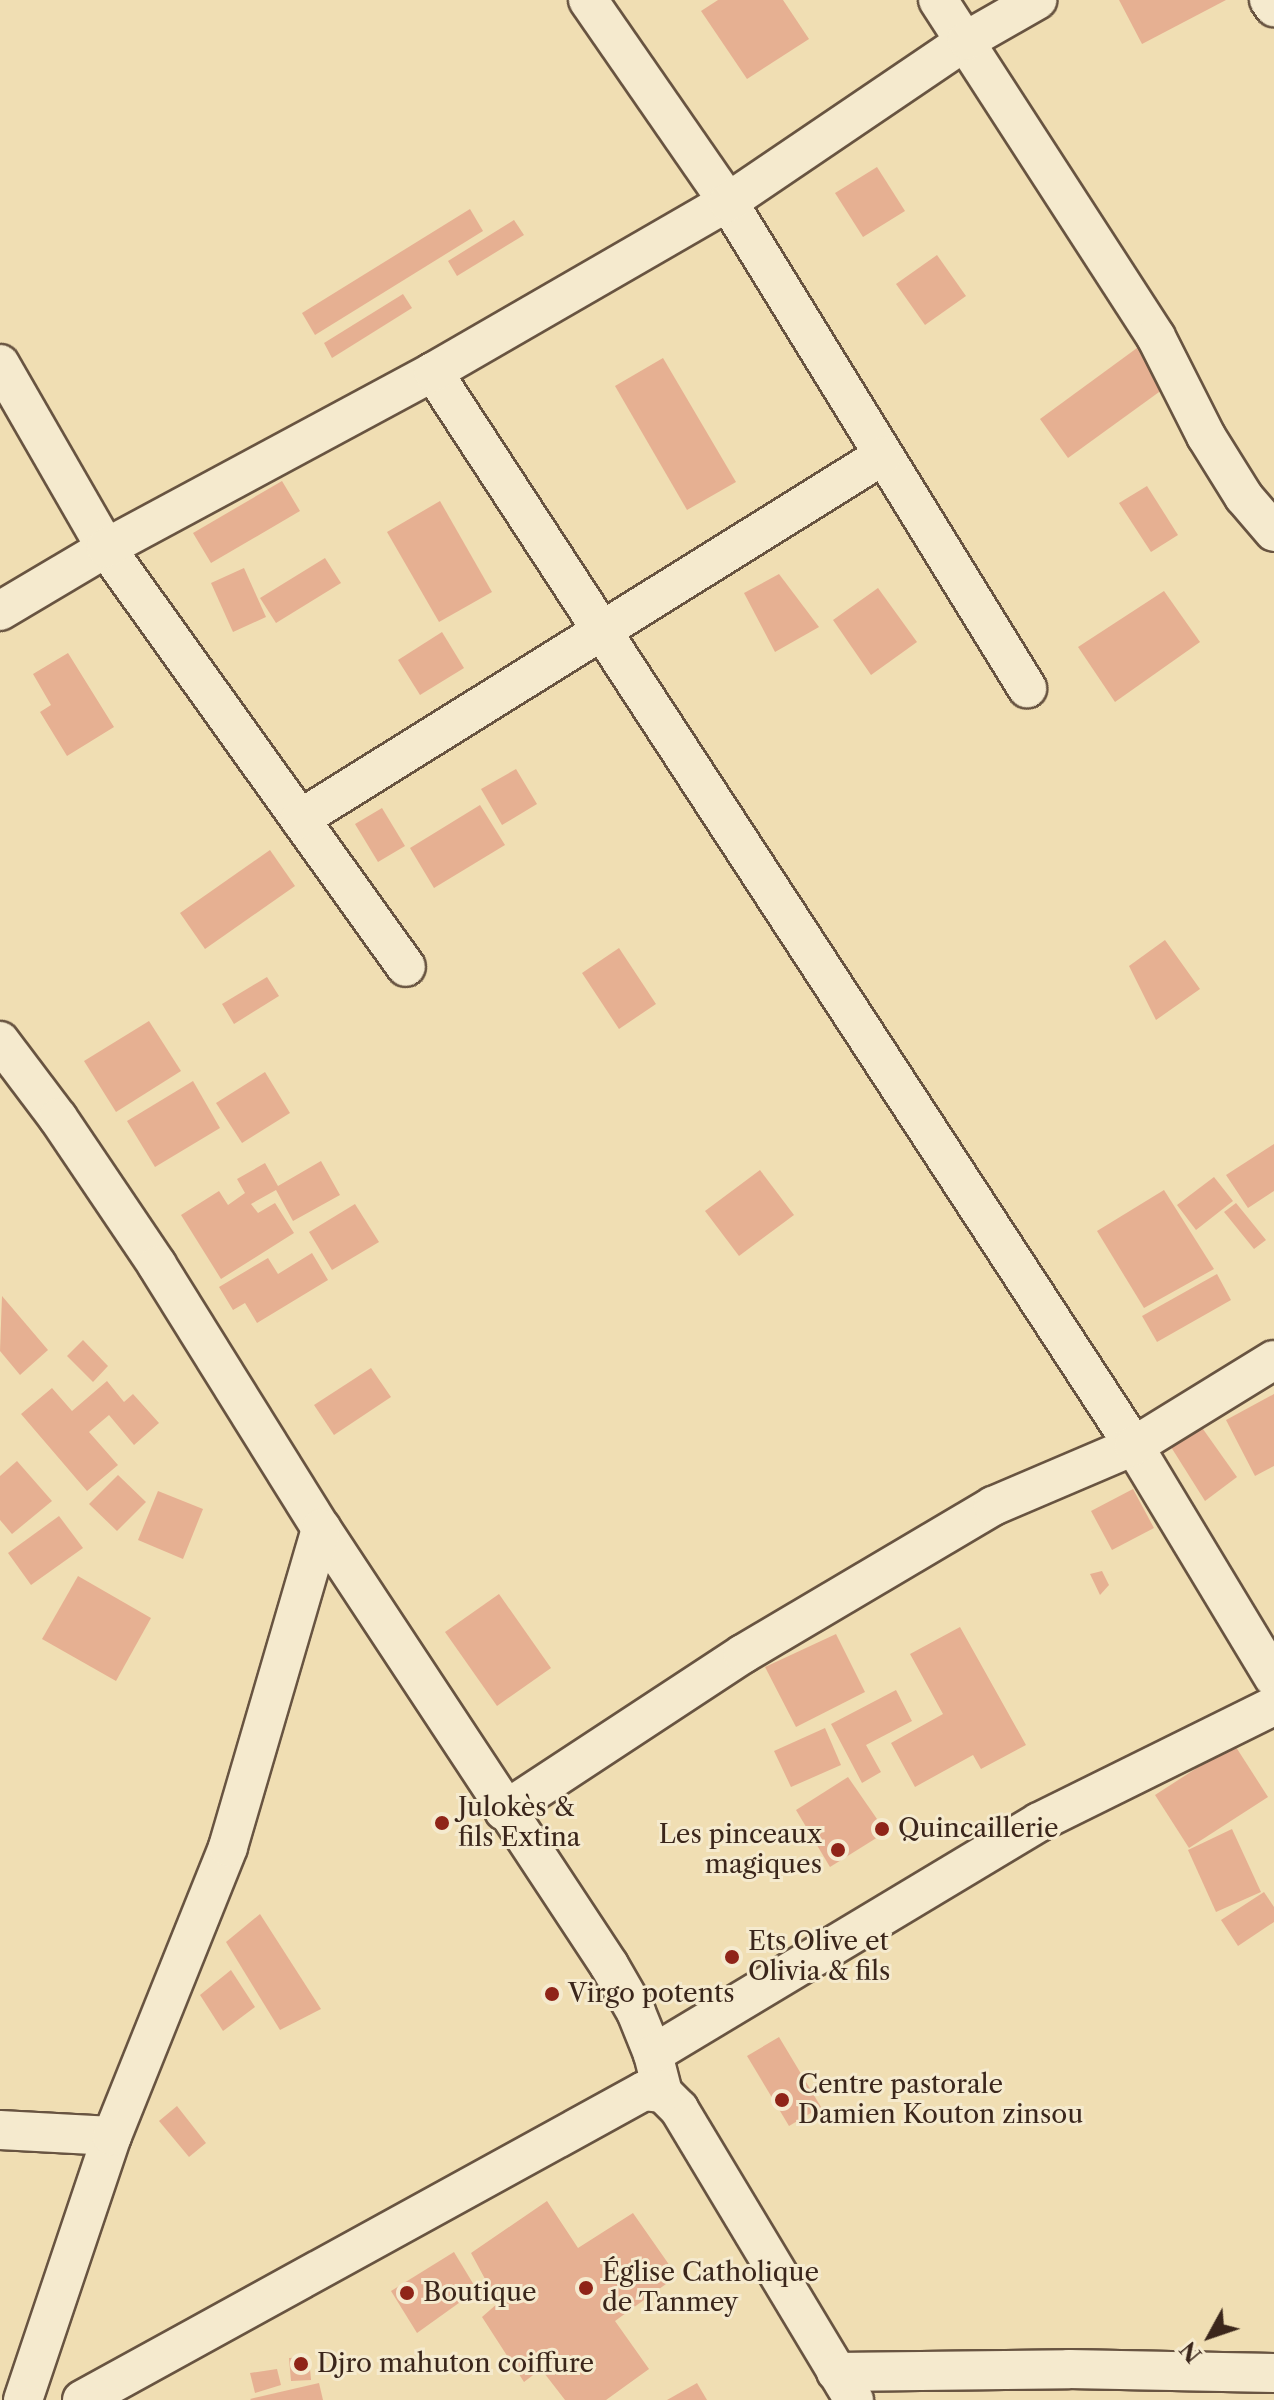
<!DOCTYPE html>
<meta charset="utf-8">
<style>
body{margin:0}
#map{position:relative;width:1274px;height:2400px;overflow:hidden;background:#f0deb3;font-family:"Libre Caslon Text",serif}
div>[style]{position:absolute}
.building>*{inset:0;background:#e6b092}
.roads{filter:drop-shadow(2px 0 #685441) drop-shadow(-2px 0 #685441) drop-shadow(0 2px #685441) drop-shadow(0 -2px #685441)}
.minor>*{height:38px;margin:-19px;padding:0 19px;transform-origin:19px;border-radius:19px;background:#f5eace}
.dots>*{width:22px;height:22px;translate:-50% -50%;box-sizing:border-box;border:4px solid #f5eace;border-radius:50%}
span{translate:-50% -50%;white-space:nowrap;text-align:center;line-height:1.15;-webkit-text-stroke:6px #f5eace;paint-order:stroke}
.poi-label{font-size:26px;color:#3b261b}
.left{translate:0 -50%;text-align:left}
.right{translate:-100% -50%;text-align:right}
.north{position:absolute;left:1170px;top:2296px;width:80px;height:80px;-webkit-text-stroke:6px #f5eace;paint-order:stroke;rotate:230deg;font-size:22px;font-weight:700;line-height:32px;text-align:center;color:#3b261b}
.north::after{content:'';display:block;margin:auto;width:28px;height:36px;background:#3b261b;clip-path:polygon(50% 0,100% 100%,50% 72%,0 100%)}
</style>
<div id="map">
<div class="building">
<div style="clip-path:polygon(718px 0,783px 0,809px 39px,747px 79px,701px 11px)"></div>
<div style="clip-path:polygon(1119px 0,1226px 0,1142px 44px)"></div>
<div style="clip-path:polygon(877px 167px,905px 211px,863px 237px,835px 193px)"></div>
<div style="clip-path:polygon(470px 209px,483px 231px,315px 335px,302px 313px)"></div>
<div style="clip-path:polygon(514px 220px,524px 235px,457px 276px,448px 261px)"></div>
<div style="clip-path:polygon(937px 255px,966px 296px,925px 325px,896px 284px)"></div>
<div style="clip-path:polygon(403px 294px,412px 308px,332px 358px,324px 343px)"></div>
<div style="clip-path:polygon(1137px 348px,1166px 387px,1068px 458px,1040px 419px)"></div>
<div style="clip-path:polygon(663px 358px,736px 482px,687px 510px,615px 386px)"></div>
<div style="clip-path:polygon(282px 481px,300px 511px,211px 563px,193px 533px)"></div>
<div style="clip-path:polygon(1147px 486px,1178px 535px,1151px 552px,1119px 503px)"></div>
<div style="clip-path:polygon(440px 501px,492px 592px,439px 622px,387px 532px)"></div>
<div style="clip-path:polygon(325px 558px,341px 583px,276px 623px,260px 598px)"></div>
<div style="clip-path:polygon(244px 568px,266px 617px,233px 632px,211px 583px)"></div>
<div style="clip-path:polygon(779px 574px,819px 627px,775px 652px,744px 593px)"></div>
<div style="clip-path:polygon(878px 588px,917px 642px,871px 675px,833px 620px)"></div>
<div style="clip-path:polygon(1164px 591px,1200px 642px,1115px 702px,1078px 647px)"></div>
<div style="clip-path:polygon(442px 632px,464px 668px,420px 695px,398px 660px)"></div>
<div style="clip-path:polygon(68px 653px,114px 727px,67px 756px,40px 712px,51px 705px,33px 674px)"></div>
<div style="clip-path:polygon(516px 769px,537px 804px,502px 825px,481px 789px)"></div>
<div style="clip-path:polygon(480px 805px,505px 845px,434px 888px,410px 848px)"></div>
<div style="clip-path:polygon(382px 808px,405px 846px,378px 862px,355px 824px)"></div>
<div style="clip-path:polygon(270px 850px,295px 886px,205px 949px,180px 913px)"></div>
<div style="clip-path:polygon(1165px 940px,1200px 989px,1156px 1020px,1129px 966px)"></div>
<div style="clip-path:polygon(619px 948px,656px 1004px,619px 1029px,582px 973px)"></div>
<div style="clip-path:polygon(267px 977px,279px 996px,234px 1024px,222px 1004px)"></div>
<div style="clip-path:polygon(149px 1021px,181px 1071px,116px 1112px,84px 1061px)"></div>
<div style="clip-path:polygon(265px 1072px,290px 1113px,242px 1143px,216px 1103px)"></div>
<div style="clip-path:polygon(193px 1081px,220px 1128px,155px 1167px,127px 1121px)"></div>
<div style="clip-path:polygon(1274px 1144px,1274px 1191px,1248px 1208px,1226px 1175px)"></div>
<div style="clip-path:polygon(321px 1161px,340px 1195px,293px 1221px,276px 1190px,251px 1204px,258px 1213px,275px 1203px,294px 1233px,221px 1279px,181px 1215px,219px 1191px,228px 1205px,245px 1193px,237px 1179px,265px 1163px,278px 1186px)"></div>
<div style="clip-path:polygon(760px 1170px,794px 1215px,739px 1256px,705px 1211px)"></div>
<div style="clip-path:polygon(1214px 1177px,1233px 1201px,1196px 1230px,1177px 1205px)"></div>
<div style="clip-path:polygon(1164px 1190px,1214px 1269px,1144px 1308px,1097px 1231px)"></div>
<div style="clip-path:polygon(1236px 1203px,1266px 1240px,1254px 1249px,1224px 1212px)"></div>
<div style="clip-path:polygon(355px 1204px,379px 1242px,332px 1270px,309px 1232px)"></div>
<div style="clip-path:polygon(312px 1253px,328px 1280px,257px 1323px,245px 1303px,233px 1310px,219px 1287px,268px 1258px,278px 1274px)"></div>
<div style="clip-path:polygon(1217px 1274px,1231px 1300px,1157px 1342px,1142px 1316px)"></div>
<div style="clip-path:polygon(2px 1296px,48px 1350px,20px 1375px,0 1351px)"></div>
<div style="clip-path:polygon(83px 1340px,108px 1366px,93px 1382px,67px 1356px)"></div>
<div style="clip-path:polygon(371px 1368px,391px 1397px,334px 1435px,314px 1405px)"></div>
<div style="clip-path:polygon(107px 1381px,124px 1402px,133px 1394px,159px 1423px,134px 1445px,109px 1415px,89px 1432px,118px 1465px,87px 1491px,21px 1414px,52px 1388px,72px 1411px)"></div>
<div style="clip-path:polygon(1274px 1394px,1274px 1466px,1255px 1476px,1226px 1420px)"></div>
<div style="clip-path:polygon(1198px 1422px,1237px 1477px,1205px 1501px,1171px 1447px,1176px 1434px)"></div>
<div style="clip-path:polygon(17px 1461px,52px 1501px,12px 1534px,0 1520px,0 1476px)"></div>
<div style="clip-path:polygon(118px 1475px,146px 1502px,117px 1531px,89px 1504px)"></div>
<div style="clip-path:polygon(1133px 1489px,1154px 1528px,1112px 1550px,1091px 1511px)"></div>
<div style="clip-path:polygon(158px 1491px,203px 1509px,183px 1559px,138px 1540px)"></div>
<div style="clip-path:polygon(59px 1516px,83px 1548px,31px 1585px,8px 1553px)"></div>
<div style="clip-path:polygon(1102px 1571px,1109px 1585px,1100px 1595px,1090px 1574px)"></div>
<div style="clip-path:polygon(78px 1576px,151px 1618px,116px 1681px,42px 1639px)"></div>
<div style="clip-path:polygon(499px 1594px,551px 1668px,497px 1706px,445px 1632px)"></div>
<div style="clip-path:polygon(960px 1627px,1026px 1745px,981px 1769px,973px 1755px,915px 1787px,891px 1743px,943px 1714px,910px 1654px)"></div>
<div style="clip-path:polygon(836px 1634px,865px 1692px,796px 1727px,765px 1667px)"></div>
<div style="clip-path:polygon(896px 1690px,912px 1721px,866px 1745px,881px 1772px,862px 1783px,831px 1724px)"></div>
<div style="clip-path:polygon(825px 1728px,841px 1765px,791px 1787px,774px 1751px)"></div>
<div style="clip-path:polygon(1234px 1744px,1268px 1797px,1189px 1848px,1155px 1795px)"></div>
<div style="clip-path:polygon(848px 1777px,886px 1832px,830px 1867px,796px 1810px)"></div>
<div style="clip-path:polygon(1232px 1829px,1261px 1892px,1216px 1912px,1188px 1850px)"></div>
<div style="clip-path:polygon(1264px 1892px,1274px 1907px,1274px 1922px,1238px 1946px,1221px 1920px)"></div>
<div style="clip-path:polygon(260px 1914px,321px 2009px,280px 2030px,226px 1942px)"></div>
<div style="clip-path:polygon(231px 1970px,255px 2007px,223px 2031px,200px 1995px)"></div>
<div style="clip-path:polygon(779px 2037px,821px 2107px,789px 2126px,747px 2056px)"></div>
<div style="clip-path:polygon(177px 2106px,206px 2143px,189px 2157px,159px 2121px)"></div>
<div style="clip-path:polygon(547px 2201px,578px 2248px,633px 2213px,677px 2276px,615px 2321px,649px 2369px,606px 2400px,565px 2400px,541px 2369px,524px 2382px,482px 2317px,498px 2303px,471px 2253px)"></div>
<div style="clip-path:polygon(454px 2252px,477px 2290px,417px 2333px,391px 2291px)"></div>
<div style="clip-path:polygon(309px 2357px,311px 2380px,291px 2381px,289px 2358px)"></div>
<div style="clip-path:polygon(277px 2369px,281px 2385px,255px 2393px,250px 2373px)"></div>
<div style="clip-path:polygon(319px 2383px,323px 2400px,251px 2400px,250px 2399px)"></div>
<div style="clip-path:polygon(697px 2383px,707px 2400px,667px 2400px)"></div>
</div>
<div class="roads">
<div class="minor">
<div style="left:588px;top:0;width:246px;rotate:55.3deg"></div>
<div style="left:728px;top:202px;width:571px;rotate:58.4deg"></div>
<div style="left:938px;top:0;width:401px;rotate:57.1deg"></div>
<div style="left:1156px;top:337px;width:111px;rotate:63.2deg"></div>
<div style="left:1206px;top:436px;width:72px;rotate:58.1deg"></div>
<div style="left:1244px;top:497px;width:46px;rotate:49.4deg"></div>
<div style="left:1269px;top:0;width:9px;rotate:54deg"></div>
<div style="left:0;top:364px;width:212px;rotate:60.1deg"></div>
<div style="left:106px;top:548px;width:515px;rotate:54.4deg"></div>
<div style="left:433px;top:372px;width:1283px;rotate:56.87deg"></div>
<div style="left:1134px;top:1446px;width:271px;rotate:58.9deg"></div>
<div style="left:0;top:611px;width:123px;rotate:-30.7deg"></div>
<div style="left:106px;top:548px;width:371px;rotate:-28.3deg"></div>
<div style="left:433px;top:372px;width:340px;rotate:-30deg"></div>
<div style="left:728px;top:202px;width:289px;rotate:-34.1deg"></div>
<div style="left:967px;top:40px;width:81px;rotate:-29.7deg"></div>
<div style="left:300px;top:819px;width:686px;rotate:-31.95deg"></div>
<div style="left:0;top:1041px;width:96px;rotate:53deg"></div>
<div style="left:58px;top:1118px;width:177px;rotate:56deg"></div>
<div style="left:157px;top:1265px;width:310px;rotate:58.1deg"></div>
<div style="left:321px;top:1528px;width:523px;rotate:56.61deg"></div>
<div style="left:609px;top:1965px;width:54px;rotate:60.1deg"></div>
<div style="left:636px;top:2012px;width:45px;rotate:68deg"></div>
<div style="left:653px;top:2054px;width:40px;rotate:75.6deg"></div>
<div style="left:663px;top:2093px;width:23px;rotate:45deg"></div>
<div style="left:679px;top:2109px;width:340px;rotate:59deg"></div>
<div style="left:504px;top:1811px;width:286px;rotate:-33.3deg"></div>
<div style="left:743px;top:1654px;width:291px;rotate:-30.6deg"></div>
<div style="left:993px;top:1506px;width:153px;rotate:-23.1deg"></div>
<div style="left:1134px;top:1446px;width:164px;rotate:-31.6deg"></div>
<div style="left:653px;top:2054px;width:450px;rotate:-31deg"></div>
<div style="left:1039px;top:1822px;width:262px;rotate:-26.3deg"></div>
<div style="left:0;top:2130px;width:112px;rotate:3.1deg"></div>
<div style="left:836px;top:2372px;width:233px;rotate:-0.7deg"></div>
<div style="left:1069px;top:2369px;width:205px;rotate:1.1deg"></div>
<div style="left:23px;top:2400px;width:279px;rotate:-71.4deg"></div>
<div style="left:112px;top:2136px;width:311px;rotate:-68.1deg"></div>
<div style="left:228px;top:1847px;width:332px;rotate:-73.7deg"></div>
<div style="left:82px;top:2400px;width:641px;rotate:-28.8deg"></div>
<div style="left:644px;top:2091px;width:19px;rotate:6deg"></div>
</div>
</div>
<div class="dots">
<div style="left:442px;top:1823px;background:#8f2418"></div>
<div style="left:882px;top:1829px;background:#8f2418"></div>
<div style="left:838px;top:1850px;background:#8f2418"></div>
<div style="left:732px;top:1957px;background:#8f2418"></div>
<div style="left:552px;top:1994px;background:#8f2418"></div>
<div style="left:782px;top:2100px;background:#8f2418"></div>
<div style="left:586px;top:2288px;background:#8f2418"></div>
<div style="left:407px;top:2293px;background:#8f2418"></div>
<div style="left:301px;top:2364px;background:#8f2418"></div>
</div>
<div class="poi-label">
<span class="left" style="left:458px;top:1823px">Julokès &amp;<br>fils Extina</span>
<span class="left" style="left:898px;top:1829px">Quincaillerie</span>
<span class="right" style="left:822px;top:1850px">Les pinceaux<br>magiques</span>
<span class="left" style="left:748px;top:1957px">Ets Olive et<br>Olivia &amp; fils</span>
<span class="left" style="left:568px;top:1994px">Virgo potents</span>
<span class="left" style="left:798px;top:2100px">Centre pastorale<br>Damien Kouton zinsou</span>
<span class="left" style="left:602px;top:2288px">Église Catholique<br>de Tanmey</span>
<span class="left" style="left:423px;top:2293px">Boutique</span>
<span class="left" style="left:317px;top:2364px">Djro mahuton coiffure</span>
</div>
<div class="north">N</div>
</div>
